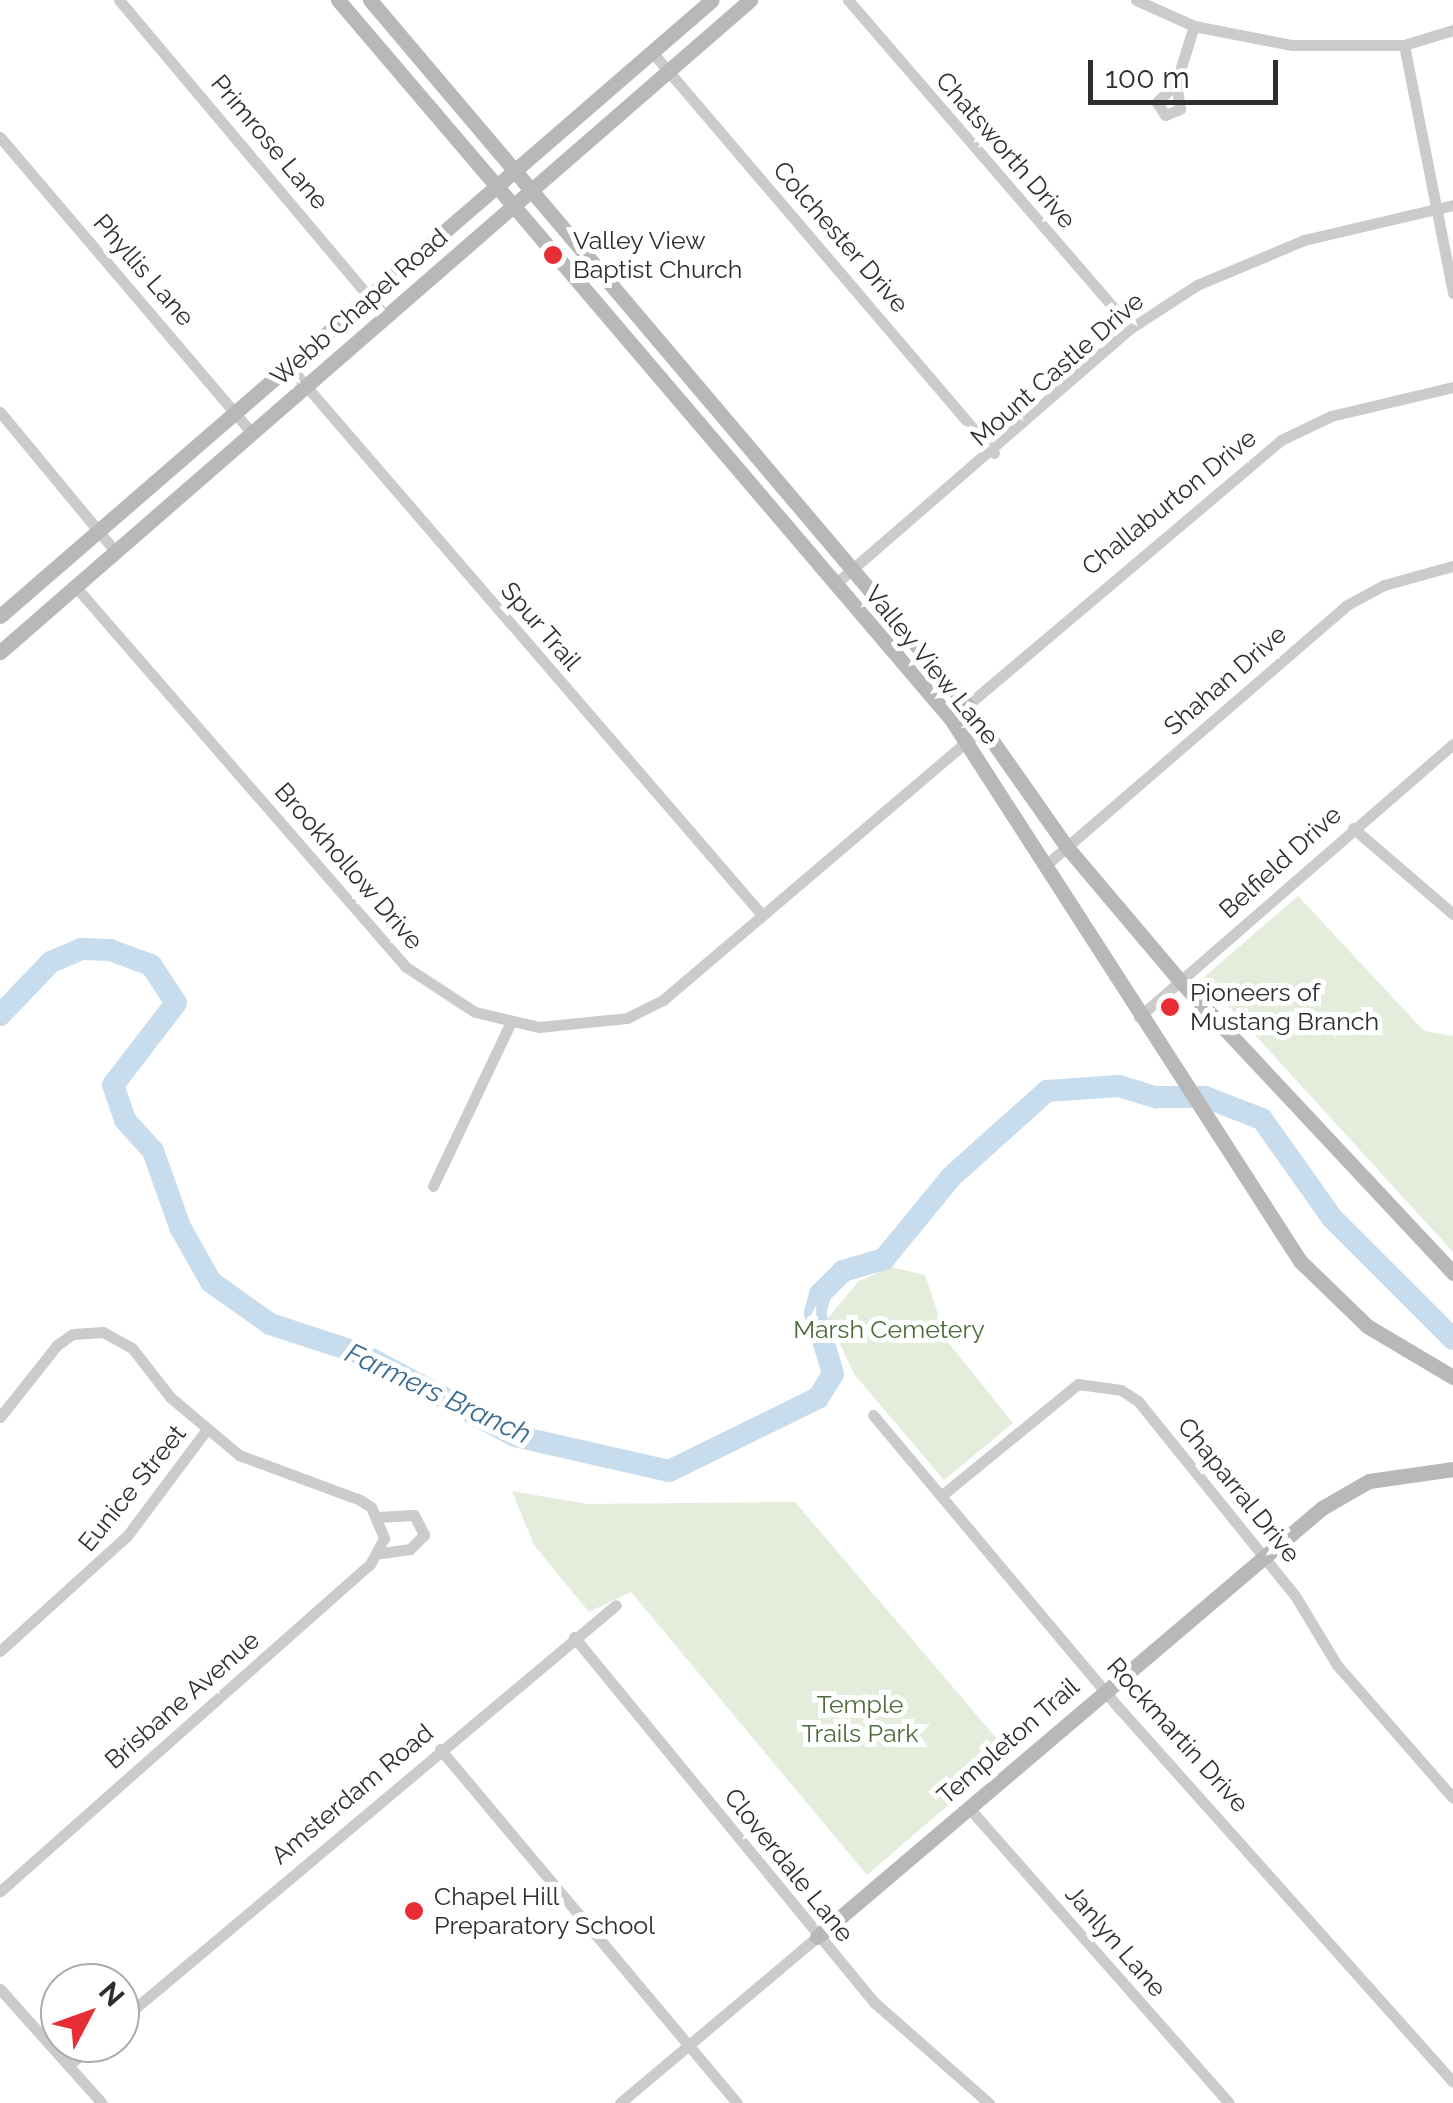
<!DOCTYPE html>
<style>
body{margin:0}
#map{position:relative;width:1453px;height:2103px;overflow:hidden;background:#fff;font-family:Raleway,sans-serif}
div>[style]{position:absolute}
.green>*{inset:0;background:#e4ecdb}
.river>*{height:22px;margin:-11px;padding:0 11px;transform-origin:11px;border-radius:11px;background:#c7dcec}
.street>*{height:11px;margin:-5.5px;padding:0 5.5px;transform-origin:5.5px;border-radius:5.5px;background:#cbcbcb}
.secondary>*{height:15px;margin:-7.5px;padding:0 7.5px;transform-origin:7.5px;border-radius:7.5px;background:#b8b8b8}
.dots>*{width:28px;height:28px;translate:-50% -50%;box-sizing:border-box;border:5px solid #fff;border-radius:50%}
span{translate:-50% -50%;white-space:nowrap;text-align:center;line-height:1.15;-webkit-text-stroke:10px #fff;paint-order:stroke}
.street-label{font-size:25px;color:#2e2e2e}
.poi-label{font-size:25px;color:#2e2e2e}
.left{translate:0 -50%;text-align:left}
.park-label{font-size:25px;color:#4f6a3b}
.water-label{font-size:28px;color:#3b6c91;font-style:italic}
.north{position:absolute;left:40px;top:1963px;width:100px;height:100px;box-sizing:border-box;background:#fff;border:2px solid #ababab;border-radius:50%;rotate:49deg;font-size:28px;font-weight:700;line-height:40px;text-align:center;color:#2e2e2e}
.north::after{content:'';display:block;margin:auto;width:35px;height:45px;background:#e82e34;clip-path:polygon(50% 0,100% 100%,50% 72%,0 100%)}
.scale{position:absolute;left:1088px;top:60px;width:190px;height:45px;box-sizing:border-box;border:5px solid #2e2e2e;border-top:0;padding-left:12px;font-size:30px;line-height:35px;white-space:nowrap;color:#2e2e2e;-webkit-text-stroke:8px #fff;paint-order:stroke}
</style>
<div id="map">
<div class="green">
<div style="clip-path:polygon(1298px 896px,1424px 1031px,1453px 1036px,1453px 1252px,1203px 978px)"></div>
<div style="clip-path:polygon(891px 1267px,925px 1275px,947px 1341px,1013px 1423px,944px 1480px,854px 1374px,828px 1318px,859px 1281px)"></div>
<div style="clip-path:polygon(512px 1491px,587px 1504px,795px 1502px,1009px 1753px,867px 1875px,631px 1592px,589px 1612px,534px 1545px)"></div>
</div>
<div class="river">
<div style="left:0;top:1015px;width:74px;rotate:-46.1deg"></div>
<div style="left:51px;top:962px;width:33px;rotate:-23deg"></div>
<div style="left:81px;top:949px;width:29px;rotate:2deg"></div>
<div style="left:110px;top:950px;width:44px;rotate:20.1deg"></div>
<div style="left:151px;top:965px;width:45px;rotate:56.7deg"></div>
<div style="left:176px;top:1003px;width:103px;rotate:127.5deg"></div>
<div style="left:113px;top:1085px;width:37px;rotate:71deg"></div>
<div style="left:125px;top:1120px;width:42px;rotate:47.9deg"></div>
<div style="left:153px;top:1151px;width:81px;rotate:70.4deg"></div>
<div style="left:180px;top:1227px;width:63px;rotate:60.6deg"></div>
<div style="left:211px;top:1282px;width:72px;rotate:35.4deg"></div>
<div style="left:270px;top:1324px;width:97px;rotate:18.1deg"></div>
<div style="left:362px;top:1354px;width:174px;rotate:28.2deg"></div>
<div style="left:515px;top:1436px;width:158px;rotate:12.8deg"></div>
<div style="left:669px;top:1471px;width:166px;rotate:-26.1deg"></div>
<div style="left:818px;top:1398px;width:28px;rotate:-58deg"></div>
<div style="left:833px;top:1374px;width:64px;rotate:-106.4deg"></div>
<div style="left:815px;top:1313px;width:20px;rotate:-75deg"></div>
<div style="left:820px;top:1294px;width:33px;rotate:-45deg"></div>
<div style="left:843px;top:1271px;width:43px;rotate:-16.3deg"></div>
<div style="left:884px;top:1259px;width:106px;rotate:-50.7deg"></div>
<div style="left:951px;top:1177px;width:129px;rotate:-41.9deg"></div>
<div style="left:1047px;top:1091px;width:72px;rotate:-4deg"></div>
<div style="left:1119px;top:1086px;width:39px;rotate:17deg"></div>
<div style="left:1156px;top:1097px;width:49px"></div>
<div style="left:1205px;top:1097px;width:61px;rotate:21.1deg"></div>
<div style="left:1262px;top:1119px;width:121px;rotate:54.7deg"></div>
<div style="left:1332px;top:1218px;width:171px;rotate:45deg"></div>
</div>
<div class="street">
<div style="left:119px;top:0;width:413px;rotate:49.9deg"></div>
<div style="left:848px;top:0;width:433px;rotate:49.2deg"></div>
<div style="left:1136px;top:0;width:64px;rotate:24.1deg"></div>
<div style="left:1194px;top:26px;width:100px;rotate:11deg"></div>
<div style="left:1292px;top:45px;width:112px"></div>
<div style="left:1404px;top:45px;width:51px;rotate:-17deg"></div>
<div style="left:1404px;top:45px;width:253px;rotate:78.8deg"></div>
<div style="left:652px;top:52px;width:527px;rotate:49.54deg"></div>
<div style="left:1176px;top:83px;width:26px;rotate:81deg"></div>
<div style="left:1180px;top:109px;width:16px;rotate:158deg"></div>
<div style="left:1165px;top:115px;width:15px;rotate:-122deg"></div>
<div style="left:1157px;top:102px;width:27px;rotate:-45deg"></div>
<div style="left:1176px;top:83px;width:60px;rotate:-72.5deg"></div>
<div style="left:0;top:137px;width:389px;rotate:49.6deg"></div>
<div style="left:288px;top:365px;width:726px;rotate:49.24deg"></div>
<div style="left:0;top:412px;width:182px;rotate:50.4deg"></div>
<div style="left:834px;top:585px;width:393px;rotate:-40.9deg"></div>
<div style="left:1131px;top:328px;width:79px;rotate:-33.1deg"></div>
<div style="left:1197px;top:285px;width:116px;rotate:-22.8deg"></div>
<div style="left:1304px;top:240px;width:153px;rotate:-13.2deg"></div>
<div style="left:75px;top:586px;width:505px;rotate:49.02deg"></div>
<div style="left:406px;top:967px;width:82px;rotate:33.1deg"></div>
<div style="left:475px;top:1012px;width:66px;rotate:13.2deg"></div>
<div style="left:539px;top:1027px;width:88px;rotate:-5.8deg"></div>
<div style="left:627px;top:1018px;width:40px;rotate:-26.6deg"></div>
<div style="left:663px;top:1000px;width:420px;rotate:-40.4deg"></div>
<div style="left:951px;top:719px;width:432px;rotate:-40.2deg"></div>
<div style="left:1281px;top:440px;width:55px;rotate:-25.6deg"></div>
<div style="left:1331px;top:416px;width:125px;rotate:-13.4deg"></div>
<div style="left:1353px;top:828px;width:132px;rotate:40.7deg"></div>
<div style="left:1047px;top:864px;width:396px;rotate:-40.8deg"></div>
<div style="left:1347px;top:605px;width:42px;rotate:-28.4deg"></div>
<div style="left:1384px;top:585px;width:72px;rotate:-15.4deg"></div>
<div style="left:1139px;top:1017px;width:416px;rotate:-41deg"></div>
<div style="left:433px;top:1186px;width:182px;rotate:-64.6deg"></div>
<div style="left:873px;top:1415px;width:383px;rotate:50deg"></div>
<div style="left:1119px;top:1708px;width:501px;rotate:48.23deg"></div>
<div style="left:0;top:1417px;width:92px;rotate:-51.6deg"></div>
<div style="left:57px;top:1345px;width:19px;rotate:-35deg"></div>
<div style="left:73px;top:1334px;width:30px;rotate:-4deg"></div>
<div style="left:103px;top:1332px;width:33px;rotate:29deg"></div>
<div style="left:132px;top:1348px;width:62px;rotate:52.2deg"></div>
<div style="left:170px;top:1397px;width:90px;rotate:40deg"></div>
<div style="left:239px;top:1455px;width:129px;rotate:20.4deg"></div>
<div style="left:360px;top:1500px;width:13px;rotate:32deg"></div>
<div style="left:371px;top:1507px;width:34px;rotate:67deg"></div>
<div style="left:384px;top:1538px;width:30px;rotate:118deg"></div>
<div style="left:370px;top:1564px;width:494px;rotate:138.5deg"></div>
<div style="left:941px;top:1496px;width:177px;rotate:-39.3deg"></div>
<div style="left:1078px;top:1384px;width:43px;rotate:7.9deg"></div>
<div style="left:1121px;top:1390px;width:20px;rotate:33deg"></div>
<div style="left:1138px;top:1401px;width:248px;rotate:51.1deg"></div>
<div style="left:1294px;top:1594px;width:83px;rotate:58.8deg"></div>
<div style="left:1337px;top:1665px;width:176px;rotate:48.9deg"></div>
<div style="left:377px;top:1517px;width:37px;rotate:-3deg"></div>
<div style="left:414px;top:1515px;width:22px;rotate:63deg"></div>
<div style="left:424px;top:1535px;width:20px;rotate:135deg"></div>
<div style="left:410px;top:1549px;width:29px;rotate:172deg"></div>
<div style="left:574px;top:1637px;width:474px;rotate:50.6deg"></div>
<div style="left:875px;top:2003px;width:152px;rotate:41.3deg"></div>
<div style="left:0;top:1651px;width:171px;rotate:-42.2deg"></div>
<div style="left:127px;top:1536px;width:134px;rotate:-53.2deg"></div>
<div style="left:440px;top:1749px;width:462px;rotate:50deg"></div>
<div style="left:969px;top:1808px;width:393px;rotate:48.6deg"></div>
<div style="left:0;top:1989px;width:153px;rotate:48.2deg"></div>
<div style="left:120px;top:2021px;width:647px;rotate:-39.99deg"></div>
<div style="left:70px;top:2064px;width:33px;rotate:-40deg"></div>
<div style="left:620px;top:2103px;width:258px;rotate:-40.1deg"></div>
</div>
<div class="secondary">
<div style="left:338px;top:0;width:945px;rotate:49.55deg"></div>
<div style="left:951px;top:719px;width:645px;rotate:57.22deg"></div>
<div style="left:1300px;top:1261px;width:93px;rotate:44.1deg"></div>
<div style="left:1367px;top:1326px;width:100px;rotate:30.7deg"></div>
<div style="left:370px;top:0;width:924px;rotate:49.74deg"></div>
<div style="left:967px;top:705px;width:172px;rotate:54.9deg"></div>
<div style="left:1066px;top:846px;width:177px;rotate:49.8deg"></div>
<div style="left:1180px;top:981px;width:400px;rotate:46.9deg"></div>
<div style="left:0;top:616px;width:941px;rotate:-40.87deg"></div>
<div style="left:0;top:652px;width:994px;rotate:-41deg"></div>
<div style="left:817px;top:1937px;width:663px;rotate:-40.35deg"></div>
<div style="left:1322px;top:1508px;width:54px;rotate:-29.9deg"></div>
<div style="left:1369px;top:1481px;width:85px;rotate:-8.1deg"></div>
</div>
<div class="dots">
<div style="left:553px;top:255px;background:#e82e34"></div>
<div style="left:1170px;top:1007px;background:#e82e34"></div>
<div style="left:414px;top:1911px;background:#e82e34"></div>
</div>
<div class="street-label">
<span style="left:270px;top:142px;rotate:50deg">Primrose Lane</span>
<span style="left:1006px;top:150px;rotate:49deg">Chatsworth Drive</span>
<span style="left:841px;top:237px;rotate:49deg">Colchester Drive</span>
<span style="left:144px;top:270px;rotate:49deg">Phyllis Lane</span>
<span style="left:359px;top:307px;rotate:-41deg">Webb Chapel Road</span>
<span style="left:1057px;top:369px;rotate:-41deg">Mount Castle Drive</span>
<span style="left:1169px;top:502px;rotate:-39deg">Challaburton Drive</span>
<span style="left:541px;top:626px;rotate:49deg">Spur Trail</span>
<span style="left:932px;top:665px;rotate:51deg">Valley View Lane</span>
<span style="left:1225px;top:680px;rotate:-41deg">Shahan Drive</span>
<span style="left:1280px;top:862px;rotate:-42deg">Belfield Drive</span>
<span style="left:349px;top:866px;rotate:49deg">Brookhollow Drive</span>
<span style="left:132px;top:1488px;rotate:-51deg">Eunice Street</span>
<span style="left:1239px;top:1490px;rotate:51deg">Chaparral Drive</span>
<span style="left:182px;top:1700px;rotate:-41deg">Brisbane Avenue</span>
<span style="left:1178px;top:1735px;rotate:48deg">Rockmartin Drive</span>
<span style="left:1008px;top:1741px;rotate:-41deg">Templeton Trail</span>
<span style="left:352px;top:1794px;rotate:-40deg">Amsterdam Road</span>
<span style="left:789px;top:1865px;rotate:51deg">Cloverdale Lane</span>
<span style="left:1116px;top:1941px;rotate:49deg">Janlyn Lane</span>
</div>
<div class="poi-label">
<span class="left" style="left:573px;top:255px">Valley View<br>Baptist Church</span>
<span class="left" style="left:1190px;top:1007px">Pioneers of<br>Mustang Branch</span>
<span class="left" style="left:434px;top:1911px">Chapel Hill<br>Preparatory School</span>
</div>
<div class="park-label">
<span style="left:889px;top:1329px">Marsh Cemetery</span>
<span style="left:860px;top:1719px">Temple<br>Trails Park</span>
</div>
<div class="water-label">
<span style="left:438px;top:1394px;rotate:25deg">Farmers Branch</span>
</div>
<div class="north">N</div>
<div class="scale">100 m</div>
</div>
